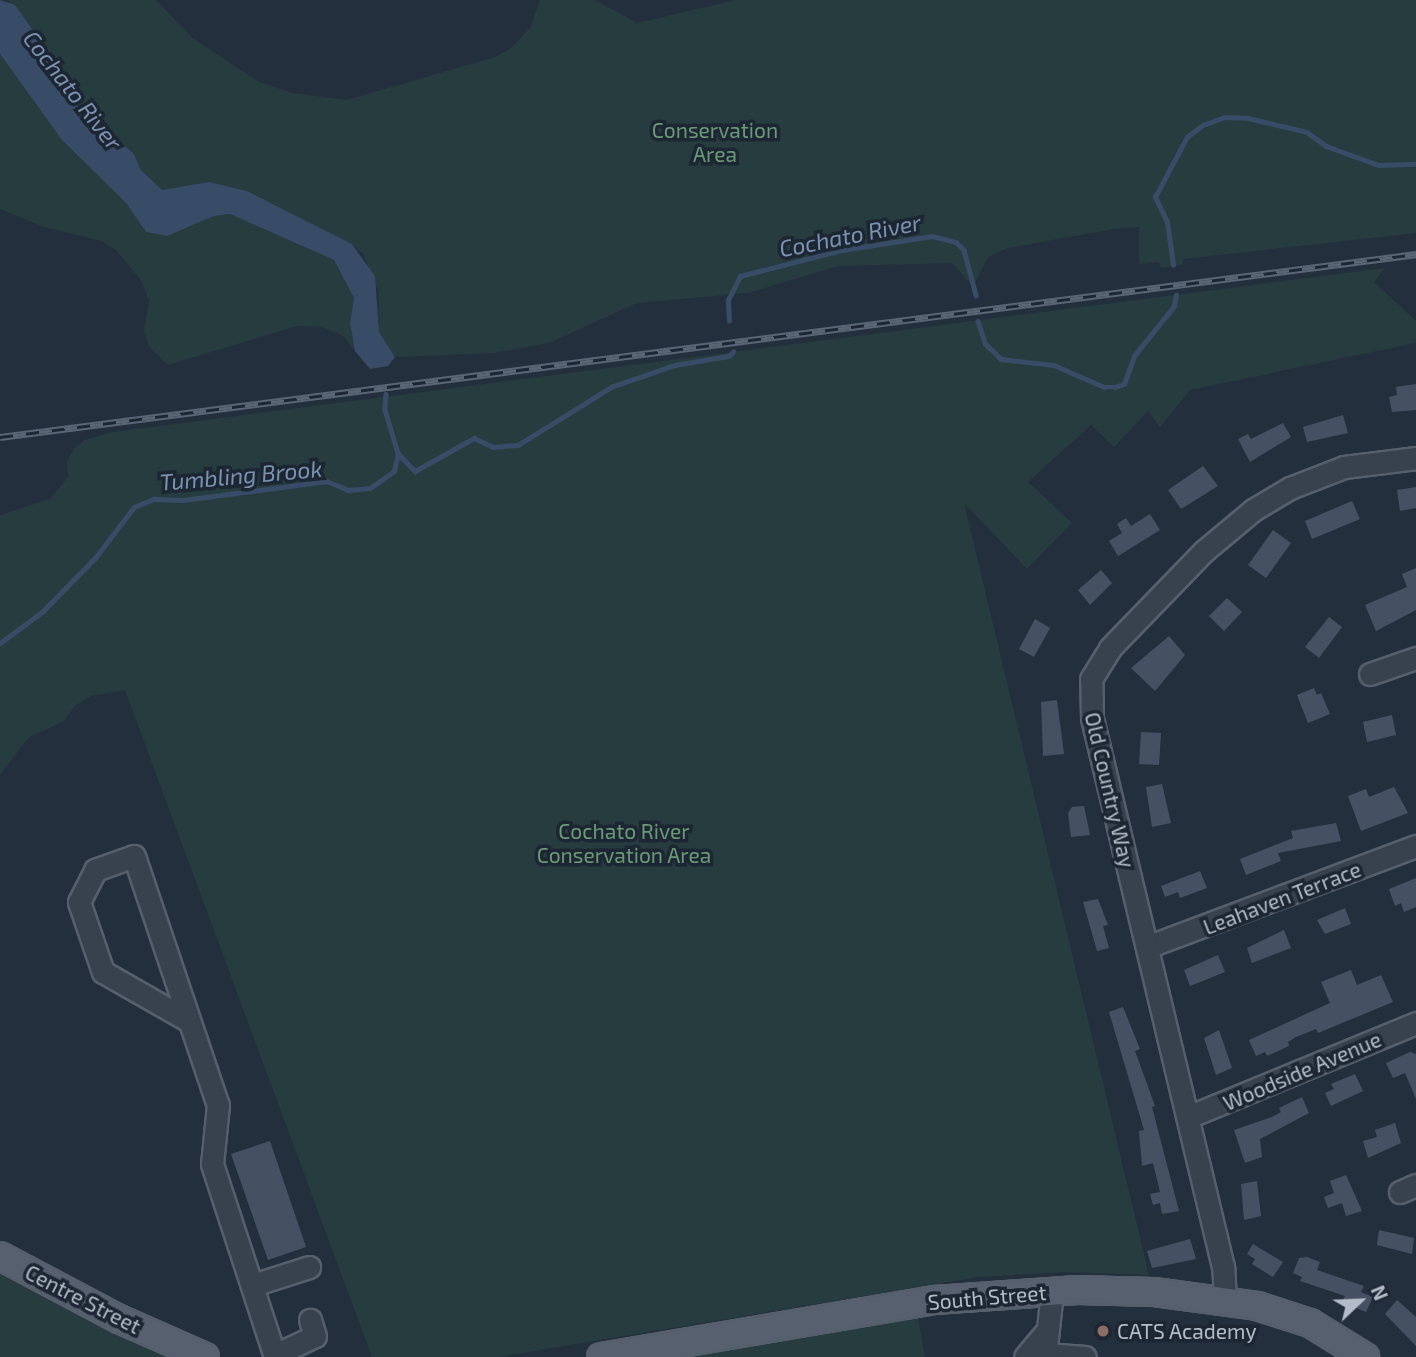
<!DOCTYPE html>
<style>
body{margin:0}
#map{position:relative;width:1416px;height:1357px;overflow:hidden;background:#242f3e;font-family:"Exo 2",sans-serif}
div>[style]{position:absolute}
.green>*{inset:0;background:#263c3f}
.water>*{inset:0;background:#394c67}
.stream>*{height:4.5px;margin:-2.25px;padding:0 2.25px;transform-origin:2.25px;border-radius:2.25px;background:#394c67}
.building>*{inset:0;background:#455162}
.roads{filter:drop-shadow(2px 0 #565f6c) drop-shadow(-2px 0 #565f6c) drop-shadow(0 2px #565f6c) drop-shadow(0 -2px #565f6c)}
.minor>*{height:21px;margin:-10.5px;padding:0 10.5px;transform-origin:10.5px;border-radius:10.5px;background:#38414e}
.major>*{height:26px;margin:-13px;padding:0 13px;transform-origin:13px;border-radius:13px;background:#56606e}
.rail>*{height:7px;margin-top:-3.5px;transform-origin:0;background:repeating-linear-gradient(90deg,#1d2633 0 13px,#5a6575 0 26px);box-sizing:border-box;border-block:2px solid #5a6575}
.dots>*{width:19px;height:19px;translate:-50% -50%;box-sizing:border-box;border:4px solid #1d2633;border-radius:50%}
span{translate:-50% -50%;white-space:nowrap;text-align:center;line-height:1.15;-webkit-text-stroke:7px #1d2633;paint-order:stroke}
.park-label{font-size:21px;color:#6b9a76}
.street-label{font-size:21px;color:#b4bcc9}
.poi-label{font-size:21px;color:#b4bcc9}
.left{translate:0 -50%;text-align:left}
.water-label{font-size:23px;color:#7c92b1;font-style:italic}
.north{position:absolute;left:1325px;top:1266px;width:70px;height:70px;-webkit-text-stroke:5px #1d2633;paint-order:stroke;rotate:67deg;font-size:19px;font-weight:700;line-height:28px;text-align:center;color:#b4bcc9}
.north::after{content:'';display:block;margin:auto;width:24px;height:32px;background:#b4bcc9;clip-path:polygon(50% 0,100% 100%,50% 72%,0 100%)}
</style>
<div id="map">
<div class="green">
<div style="clip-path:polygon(8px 0,156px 0,194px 39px,259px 82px,293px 93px,347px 100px,495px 57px,510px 49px,530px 28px,540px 0,595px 0,637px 23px,736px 0,1416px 0,1416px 233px,1183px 259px,1183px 265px,1161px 268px,1159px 262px,1139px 264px,1139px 227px,1120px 228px,1008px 248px,988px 257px,976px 281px,968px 281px,952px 263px,838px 266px,748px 293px,637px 303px,549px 343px,494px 353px,395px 357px,379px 332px,378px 289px,363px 254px,352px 244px,247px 191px,209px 182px,162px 190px,140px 169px,133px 154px,77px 105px,61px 70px)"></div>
<div style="clip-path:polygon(0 54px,62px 140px,126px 203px,146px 232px,167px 236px,214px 216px,231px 214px,334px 260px,354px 298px,350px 323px,355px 351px,343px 336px,323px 327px,297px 326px,168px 365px,149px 346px,144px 331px,149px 301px,141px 280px,116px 250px,102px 241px,44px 227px,0 209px)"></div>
<div style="clip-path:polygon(1385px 268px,1374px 282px,1416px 321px,1416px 343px,1190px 390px,1160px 427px,1148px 411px,1114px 447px,1091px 425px,1028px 482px,1072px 523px,1027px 569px,964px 503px,1149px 1275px,1064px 1272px,979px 1277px,498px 1357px,372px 1357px,125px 690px,91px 696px,75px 706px,64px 721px,28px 738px,0 775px,0 515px,50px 499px,68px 477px,67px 461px,74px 449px,85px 440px,113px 432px)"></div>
<div style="clip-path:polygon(0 1274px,112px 1333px,166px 1357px,0 1357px)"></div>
<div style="clip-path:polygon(918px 1318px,925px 1357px,692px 1357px,757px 1346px)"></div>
</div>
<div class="water">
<div style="clip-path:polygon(0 0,15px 5px,61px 70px,77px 105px,134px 154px,140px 169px,162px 190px,209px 182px,247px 191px,352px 244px,375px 276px,379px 332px,395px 357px,388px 366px,370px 369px,355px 351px,350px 323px,354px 298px,334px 260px,230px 214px,214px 216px,167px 236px,146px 232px,126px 203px,62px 140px,0 54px)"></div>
</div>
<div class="stream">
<div style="left:1173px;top:265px;width:43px;rotate:-97.9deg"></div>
<div style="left:1167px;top:222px;width:28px;rotate:-116deg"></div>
<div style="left:1155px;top:197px;width:68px;rotate:-61.9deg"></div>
<div style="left:1187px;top:137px;width:20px;rotate:-37deg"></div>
<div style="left:1203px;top:125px;width:23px;rotate:-20deg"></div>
<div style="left:1225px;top:117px;width:23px;rotate:2deg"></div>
<div style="left:1248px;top:118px;width:61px;rotate:13.3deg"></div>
<div style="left:1307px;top:132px;width:24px;rotate:36deg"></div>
<div style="left:1326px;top:146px;width:56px;rotate:19.7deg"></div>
<div style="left:1379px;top:165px;width:37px;rotate:-2deg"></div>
<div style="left:729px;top:321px;width:21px;rotate:-93deg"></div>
<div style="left:728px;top:300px;width:27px;rotate:-63deg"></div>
<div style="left:740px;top:276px;width:105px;rotate:-14.3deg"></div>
<div style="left:842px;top:250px;width:91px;rotate:-8.8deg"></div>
<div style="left:932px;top:236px;width:25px;rotate:14deg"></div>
<div style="left:956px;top:242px;width:11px;rotate:45deg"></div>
<div style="left:964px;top:250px;width:47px;rotate:75.1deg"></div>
<div style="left:978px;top:321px;width:23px;rotate:72deg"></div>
<div style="left:985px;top:343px;width:23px;rotate:45deg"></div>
<div style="left:1001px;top:359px;width:53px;rotate:6.5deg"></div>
<div style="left:1054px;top:365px;width:55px;rotate:23.7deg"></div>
<div style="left:1104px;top:387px;width:11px"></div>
<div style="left:1115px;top:387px;width:9px;rotate:-18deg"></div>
<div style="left:1124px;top:384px;width:30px;rotate:-70deg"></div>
<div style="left:1134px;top:356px;width:64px;rotate:-51.3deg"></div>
<div style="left:1174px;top:306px;width:11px;rotate:-80deg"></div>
<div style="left:386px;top:394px;width:16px;rotate:94deg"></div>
<div style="left:385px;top:410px;width:45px;rotate:73.2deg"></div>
<div style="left:398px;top:453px;width:25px;rotate:47deg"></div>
<div style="left:415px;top:471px;width:68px;rotate:-29.2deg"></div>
<div style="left:474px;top:438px;width:21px;rotate:25deg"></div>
<div style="left:493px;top:447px;width:25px;rotate:-5deg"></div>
<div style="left:518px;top:445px;width:110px;rotate:-31.9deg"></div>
<div style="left:611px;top:387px;width:68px;rotate:-19deg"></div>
<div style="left:675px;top:365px;width:55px;rotate:-9.5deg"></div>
<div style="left:729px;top:356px;width:6px;rotate:-45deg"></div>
<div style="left:0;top:643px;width:52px;rotate:-36.4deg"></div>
<div style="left:42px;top:612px;width:76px;rotate:-45.5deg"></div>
<div style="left:95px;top:558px;width:64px;rotate:-52.6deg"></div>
<div style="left:134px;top:507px;width:22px;rotate:-22deg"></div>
<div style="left:154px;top:499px;width:29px;rotate:2deg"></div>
<div style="left:183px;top:500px;width:145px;rotate:-7.5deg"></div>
<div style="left:327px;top:481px;width:23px;rotate:23deg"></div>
<div style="left:348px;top:490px;width:22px;rotate:-5deg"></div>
<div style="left:370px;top:488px;width:29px;rotate:-35deg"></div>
<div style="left:394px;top:471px;width:18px;rotate:-77deg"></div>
</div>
<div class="building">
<div style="clip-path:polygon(1416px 384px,1416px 410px,1392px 412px,1389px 397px,1397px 395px,1396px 387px)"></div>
<div style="clip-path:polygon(1343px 415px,1348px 433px,1307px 442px,1303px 427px)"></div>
<div style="clip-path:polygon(1283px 423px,1291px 437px,1250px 462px,1238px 439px,1248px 434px,1251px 439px)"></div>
<div style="clip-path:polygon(1203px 466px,1218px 486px,1181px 509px,1168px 490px)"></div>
<div style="clip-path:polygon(1416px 487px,1416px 508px,1400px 511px,1397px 490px)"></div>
<div style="clip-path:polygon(1352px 501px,1360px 519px,1312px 539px,1305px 521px)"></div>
<div style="clip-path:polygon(1150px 514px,1160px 530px,1118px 556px,1109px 541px,1122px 533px,1117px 524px,1126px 518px,1131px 526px)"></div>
<div style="clip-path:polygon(1273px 530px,1291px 543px,1266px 578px,1248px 565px)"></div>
<div style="clip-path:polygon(1416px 568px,1416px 610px,1376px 631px,1365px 605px,1407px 587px,1402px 574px)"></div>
<div style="clip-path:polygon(1101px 570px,1112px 583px,1090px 605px,1078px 590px)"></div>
<div style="clip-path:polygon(1227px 598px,1242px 612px,1224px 631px,1209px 616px)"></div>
<div style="clip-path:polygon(1329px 617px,1342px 627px,1319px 658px,1305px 647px)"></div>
<div style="clip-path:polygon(1035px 619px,1050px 628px,1034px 657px,1019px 649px)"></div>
<div style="clip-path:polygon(1169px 636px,1185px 655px,1155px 691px,1131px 668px)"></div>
<div style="clip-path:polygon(1314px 688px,1317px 695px,1321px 693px,1330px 714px,1308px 723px,1297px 695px)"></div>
<div style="clip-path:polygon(1057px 700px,1064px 754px,1043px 756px,1041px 702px)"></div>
<div style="clip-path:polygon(1392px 715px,1396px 735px,1367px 742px,1363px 722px)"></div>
<div style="clip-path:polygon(1141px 732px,1161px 733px,1159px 765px,1139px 764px)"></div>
<div style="clip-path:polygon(1162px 784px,1171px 823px,1152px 827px,1146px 787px)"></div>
<div style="clip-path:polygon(1394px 787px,1408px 813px,1361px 831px,1348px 796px,1366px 789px,1369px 797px)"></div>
<div style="clip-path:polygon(1084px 806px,1090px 835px,1071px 837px,1068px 813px,1072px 807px)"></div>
<div style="clip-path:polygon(1336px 823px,1341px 841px,1278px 853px,1281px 861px,1246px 875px,1240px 859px,1293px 838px,1291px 831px)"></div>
<div style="clip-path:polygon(1200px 871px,1207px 888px,1180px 898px,1178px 892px,1165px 897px,1161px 886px)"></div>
<div style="clip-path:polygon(1416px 878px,1416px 907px,1404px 912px,1401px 903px,1395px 906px,1389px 889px)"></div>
<div style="clip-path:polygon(1098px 899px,1108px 925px,1103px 926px,1109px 948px,1097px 951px,1083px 902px)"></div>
<div style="clip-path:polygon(1345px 908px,1351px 924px,1325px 934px,1317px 920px)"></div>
<div style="clip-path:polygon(1284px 930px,1291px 948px,1252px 963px,1247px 948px)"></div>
<div style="clip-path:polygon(1218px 955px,1225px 972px,1190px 986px,1184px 970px)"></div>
<div style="clip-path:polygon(1351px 970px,1357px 985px,1381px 975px,1393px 1002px,1318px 1033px,1316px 1029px,1296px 1037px,1288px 1042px,1289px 1046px,1267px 1056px,1265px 1052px,1256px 1056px,1249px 1040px,1330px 1003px,1321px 982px)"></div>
<div style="clip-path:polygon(1123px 1007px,1140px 1049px,1135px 1051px,1155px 1106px,1152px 1107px,1179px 1211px,1162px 1214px,1160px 1203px,1153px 1205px,1150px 1194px,1160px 1192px,1153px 1163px,1142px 1166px,1139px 1131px,1144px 1130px,1109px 1012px)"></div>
<div style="clip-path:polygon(1219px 1030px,1232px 1068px,1216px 1075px,1204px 1038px)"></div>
<div style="clip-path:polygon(1410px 1052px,1416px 1054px,1416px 1099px,1405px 1073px,1393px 1078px,1386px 1063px)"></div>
<div style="clip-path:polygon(1355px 1074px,1363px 1091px,1331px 1106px,1325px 1093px,1334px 1089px,1331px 1084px)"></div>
<div style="clip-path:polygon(1302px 1097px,1309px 1113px,1260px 1139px,1262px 1157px,1245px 1163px,1234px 1130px,1272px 1117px,1281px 1112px,1279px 1108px)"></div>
<div style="clip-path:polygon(1395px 1123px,1401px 1143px,1368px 1158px,1363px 1141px,1377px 1137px,1375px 1130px)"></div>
<div style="clip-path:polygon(270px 1141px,306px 1247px,268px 1260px,231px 1154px)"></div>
<div style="clip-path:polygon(1346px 1175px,1362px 1211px,1346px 1216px,1342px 1203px,1328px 1208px,1324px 1197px,1334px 1193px,1330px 1181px)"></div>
<div style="clip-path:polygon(1257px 1181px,1261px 1216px,1244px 1220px,1241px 1184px)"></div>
<div style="clip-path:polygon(1379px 1230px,1414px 1238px,1412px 1254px,1377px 1245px)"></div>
<div style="clip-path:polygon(1190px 1239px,1196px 1259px,1152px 1268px,1147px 1251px)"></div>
<div style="clip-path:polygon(1253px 1244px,1283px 1262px,1273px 1277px,1252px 1264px,1255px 1259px,1247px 1254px)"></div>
<div style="clip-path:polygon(1307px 1257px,1320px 1262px,1317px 1270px,1364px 1286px,1361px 1292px,1373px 1297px,1366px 1312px,1342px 1302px,1345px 1296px,1300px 1281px,1302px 1277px,1293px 1273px,1299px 1258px)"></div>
<div style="clip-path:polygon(1397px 1300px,1416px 1317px,1416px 1346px,1385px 1314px)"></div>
</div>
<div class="roads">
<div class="minor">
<div style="left:1370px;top:674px;width:49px;rotate:-19.2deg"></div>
<div style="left:1147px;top:947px;width:287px;rotate:-20.6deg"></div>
<div style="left:189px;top:1021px;width:99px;rotate:-150.3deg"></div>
<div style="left:103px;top:972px;width:74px;rotate:-108.9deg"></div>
<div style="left:79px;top:902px;width:36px;rotate:-63deg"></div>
<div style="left:95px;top:870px;width:41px;rotate:-19.7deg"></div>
<div style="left:134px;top:856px;width:263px;rotate:71.4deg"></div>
<div style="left:218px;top:1105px;width:59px;rotate:95.8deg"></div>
<div style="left:212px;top:1164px;width:203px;rotate:71.9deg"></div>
<div style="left:1188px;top:1117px;width:247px;rotate:-22.4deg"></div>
<div style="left:1400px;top:1192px;width:17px;rotate:-24deg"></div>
<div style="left:253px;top:1285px;width:59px;rotate:-17.8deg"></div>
<div style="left:1225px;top:1300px;width:33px;rotate:-93deg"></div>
<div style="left:1223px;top:1267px;width:564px;rotate:-103.42deg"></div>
<div style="left:1092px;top:718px;width:39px;rotate:-91deg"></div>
<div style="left:1091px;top:679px;width:36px;rotate:-58deg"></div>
<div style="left:1110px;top:648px;width:135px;rotate:-45.9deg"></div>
<div style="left:1204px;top:551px;width:64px;rotate:-39.9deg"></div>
<div style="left:1253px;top:510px;width:43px;rotate:-30.7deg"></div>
<div style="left:1290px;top:488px;width:58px;rotate:-21.3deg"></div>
<div style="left:1344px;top:467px;width:73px;rotate:-7.1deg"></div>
<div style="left:1045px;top:1354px;width:40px;rotate:4.3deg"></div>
<div style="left:275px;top:1355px;width:44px;rotate:-25.4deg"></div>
<div style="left:315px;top:1336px;width:17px;rotate:-107deg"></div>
<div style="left:1025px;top:1357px;width:31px;rotate:-50deg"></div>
<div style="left:1045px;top:1357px;width:66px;rotate:-83.9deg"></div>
</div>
<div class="major">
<div style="left:0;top:1256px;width:135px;rotate:27.9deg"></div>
<div style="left:119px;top:1319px;width:94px;rotate:23.8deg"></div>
<div style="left:601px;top:1357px;width:339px;rotate:-9.7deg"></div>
<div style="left:935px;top:1300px;width:143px;rotate:-4deg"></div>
<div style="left:1078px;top:1290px;width:76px;rotate:1.5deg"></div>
<div style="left:1154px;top:1292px;width:104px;rotate:7.7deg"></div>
<div style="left:1257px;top:1306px;width:56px;rotate:17.8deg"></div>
<div style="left:1310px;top:1323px;width:65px;rotate:31.7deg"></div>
</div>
</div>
<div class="rail">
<div style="left:0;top:437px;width:1428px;rotate:-7.36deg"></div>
</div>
<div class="dots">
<div style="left:1103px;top:1331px;background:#8d6e63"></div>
</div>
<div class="park-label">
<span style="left:715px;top:142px">Conservation<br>Area</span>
<span style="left:624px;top:843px">Cochato River<br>Conservation Area</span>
</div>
<div class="street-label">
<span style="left:1110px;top:790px;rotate:77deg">Old Country Way</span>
<span style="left:1282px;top:898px;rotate:-21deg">Leahaven Terrace</span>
<span style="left:1302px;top:1071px;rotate:-23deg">Woodside Avenue</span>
<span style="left:987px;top:1297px;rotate:-5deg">South Street</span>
<span style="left:83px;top:1299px;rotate:27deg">Centre Street</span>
</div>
<div class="poi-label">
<span class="left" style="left:1117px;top:1331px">CATS Academy</span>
</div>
<div class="water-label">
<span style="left:73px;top:90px;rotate:52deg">Cochato River</span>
<span style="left:850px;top:235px;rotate:-11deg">Cochato River</span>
<span style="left:241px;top:475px;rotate:-5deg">Tumbling Brook</span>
</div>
<div class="north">N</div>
</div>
